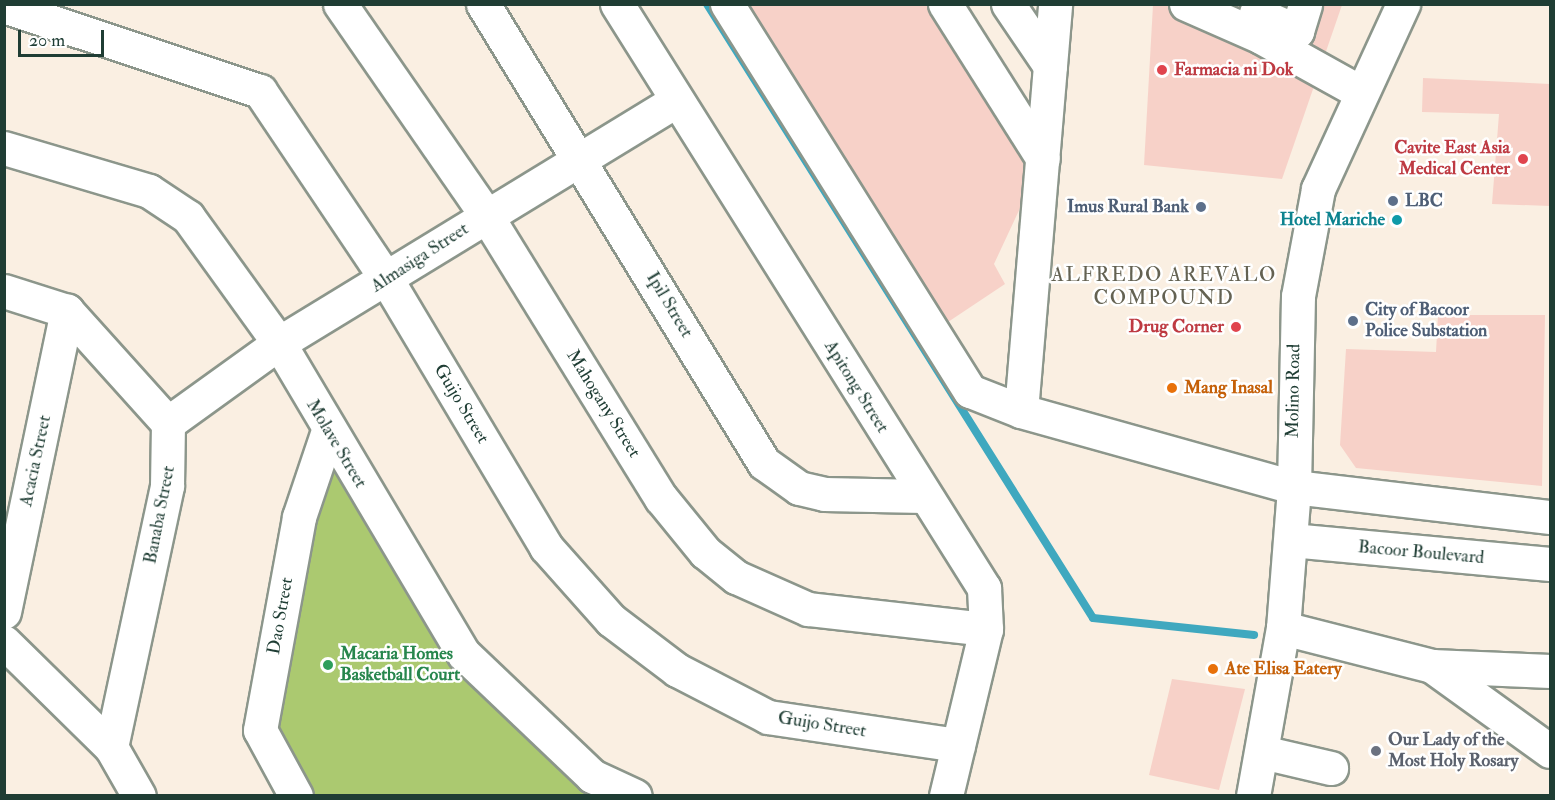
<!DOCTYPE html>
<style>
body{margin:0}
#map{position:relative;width:1555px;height:800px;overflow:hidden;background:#faefe2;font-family:"IM FELL Double Pica",serif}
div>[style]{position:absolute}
.built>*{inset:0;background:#f7d1c8}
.green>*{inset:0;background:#abc970}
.stream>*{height:8px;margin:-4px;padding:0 4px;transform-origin:4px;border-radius:4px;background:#3fa8bf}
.roads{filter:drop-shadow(2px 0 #8c968b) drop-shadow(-2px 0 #8c968b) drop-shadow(0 2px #8c968b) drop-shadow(0 -2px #8c968b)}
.minor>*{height:33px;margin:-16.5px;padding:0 16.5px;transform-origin:16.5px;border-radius:16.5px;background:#fff}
.major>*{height:33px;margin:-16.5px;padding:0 16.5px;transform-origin:16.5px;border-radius:16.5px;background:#fff}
.dots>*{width:16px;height:16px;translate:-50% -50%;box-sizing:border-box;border:3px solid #fff;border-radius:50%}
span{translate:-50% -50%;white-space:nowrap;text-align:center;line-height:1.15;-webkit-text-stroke:5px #fff;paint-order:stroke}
.health-label{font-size:18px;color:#be3a42;font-weight:700}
.left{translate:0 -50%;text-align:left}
.right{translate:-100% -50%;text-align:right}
.service-label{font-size:18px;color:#4e5e75;font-weight:700}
.culture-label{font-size:18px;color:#0d838f;font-weight:700}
.street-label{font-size:18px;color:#1f3d34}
.food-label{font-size:18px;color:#c56008;font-weight:700}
.leisure-label{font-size:18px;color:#27864d;font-weight:700}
.worship-label{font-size:18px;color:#5b616d;font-weight:700}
.neighbourhood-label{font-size:20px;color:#646252;letter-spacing:1.5px}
.frame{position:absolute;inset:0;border:6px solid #1f3d34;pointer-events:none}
.scale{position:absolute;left:18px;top:30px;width:86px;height:27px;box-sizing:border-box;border:3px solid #1f3d34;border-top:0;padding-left:8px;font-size:18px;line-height:21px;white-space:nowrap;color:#1f3d34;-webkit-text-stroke:4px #fff;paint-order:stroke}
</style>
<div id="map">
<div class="built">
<div style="clip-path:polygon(727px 5px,945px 5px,1043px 159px,994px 264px,1005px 284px,933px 332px)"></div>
<div style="clip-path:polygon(1153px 5px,1342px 5px,1282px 179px,1144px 165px)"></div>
<div style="clip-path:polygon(1423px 78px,1550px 84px,1550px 206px,1492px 204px,1499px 114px,1422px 112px)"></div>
<div style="clip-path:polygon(1438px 315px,1545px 315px,1542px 486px,1356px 468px,1340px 445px,1346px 349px,1436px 352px)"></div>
<div style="clip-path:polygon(1172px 679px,1245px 689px,1219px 790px,1149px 775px)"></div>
</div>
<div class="green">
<div style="clip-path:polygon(330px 446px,455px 655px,586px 778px,584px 795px,304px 795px,268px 730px)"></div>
</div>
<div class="stream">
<div style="left:707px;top:4px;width:725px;rotate:57.84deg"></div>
<div style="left:1093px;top:618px;width:162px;rotate:6deg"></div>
</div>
<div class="roads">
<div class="minor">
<div style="left:340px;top:4px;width:257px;rotate:55.3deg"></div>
<div style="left:486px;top:215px;width:333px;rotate:58.3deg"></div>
<div style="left:661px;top:498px;width:70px;rotate:50.8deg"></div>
<div style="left:705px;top:552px;width:40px;rotate:39deg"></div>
<div style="left:736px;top:577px;width:79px;rotate:24deg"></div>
<div style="left:808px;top:609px;width:179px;rotate:6.4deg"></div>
<div style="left:483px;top:4px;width:538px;rotate:58.53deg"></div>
<div style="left:764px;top:463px;width:43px;rotate:35.5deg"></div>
<div style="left:799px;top:488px;width:26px;rotate:13deg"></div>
<div style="left:824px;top:494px;width:100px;rotate:1.1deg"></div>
<div style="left:617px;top:4px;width:690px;rotate:57.85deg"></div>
<div style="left:984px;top:588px;width:41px;rotate:87.2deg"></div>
<div style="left:986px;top:629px;width:172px;rotate:103.5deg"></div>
<div style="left:727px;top:4px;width:457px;rotate:57.9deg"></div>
<div style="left:970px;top:391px;width:55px;rotate:21.4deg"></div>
<div style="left:1021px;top:411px;width:283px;rotate:15.6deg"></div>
<div style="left:945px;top:4px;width:183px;rotate:57.7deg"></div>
<div style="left:1008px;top:4px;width:75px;rotate:55.9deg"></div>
<div style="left:1186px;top:4px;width:82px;rotate:23.7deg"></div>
<div style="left:1261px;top:37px;width:113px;rotate:29.1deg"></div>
<div style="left:4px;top:6px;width:270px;rotate:18.4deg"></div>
<div style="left:260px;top:91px;width:228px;rotate:56.1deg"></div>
<div style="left:387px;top:280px;width:311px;rotate:59.2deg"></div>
<div style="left:546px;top:547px;width:98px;rotate:48.3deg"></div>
<div style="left:611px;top:620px;width:83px;rotate:37.1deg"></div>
<div style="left:677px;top:670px;width:102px;rotate:27.3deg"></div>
<div style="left:768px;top:717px;width:192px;rotate:8.4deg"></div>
<div style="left:1256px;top:13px;width:45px;rotate:23.7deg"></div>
<div style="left:1297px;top:31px;width:28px;rotate:-73deg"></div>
<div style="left:4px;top:148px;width:151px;rotate:16.5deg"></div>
<div style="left:149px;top:191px;width:47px;rotate:33.7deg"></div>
<div style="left:188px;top:217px;width:155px;rotate:54.2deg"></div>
<div style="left:279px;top:343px;width:362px;rotate:59.3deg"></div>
<div style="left:464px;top:654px;width:177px;rotate:43.6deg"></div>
<div style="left:592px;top:776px;width:47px;rotate:24.9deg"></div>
<div style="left:4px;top:291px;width:66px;rotate:17.6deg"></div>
<div style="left:67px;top:311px;width:151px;rotate:48deg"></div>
<div style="left:168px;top:423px;width:63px;rotate:90.9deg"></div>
<div style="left:167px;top:486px;width:267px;rotate:102.1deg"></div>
<div style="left:1021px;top:411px;width:408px;rotate:-85.2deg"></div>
<div style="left:168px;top:423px;width:137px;rotate:-35.8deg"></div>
<div style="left:279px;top:343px;width:465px;rotate:-31.4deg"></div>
<div style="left:4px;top:612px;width:308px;rotate:-78.2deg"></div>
<div style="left:1283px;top:628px;width:154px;rotate:14.3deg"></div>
<div style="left:1432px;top:666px;width:118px;rotate:2.4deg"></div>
<div style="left:4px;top:642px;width:150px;rotate:44.5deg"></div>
<div style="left:111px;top:747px;width:56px;rotate:60.3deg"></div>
<div style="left:1432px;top:666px;width:145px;rotate:35.8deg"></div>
<div style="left:1262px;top:752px;width:71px;rotate:13.1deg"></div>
<div style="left:296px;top:796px;width:75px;rotate:-118.6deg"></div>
<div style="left:260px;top:730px;width:217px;rotate:-79.6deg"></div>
<div style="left:299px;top:517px;width:91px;rotate:-71.4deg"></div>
</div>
<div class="major">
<div style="left:1294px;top:487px;width:258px;rotate:6.7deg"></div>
<div style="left:1291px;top:540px;width:260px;rotate:5.3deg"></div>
<div style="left:1253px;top:796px;width:171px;rotate:-79.9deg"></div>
<div style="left:1283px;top:628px;width:141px;rotate:-85.5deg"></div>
<div style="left:1294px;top:487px;width:191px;rotate:-88.8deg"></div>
<div style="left:1298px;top:296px;width:109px;rotate:-79.4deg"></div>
<div style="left:1318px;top:189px;width:204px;rotate:-65.3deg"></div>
</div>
</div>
<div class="dots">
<div style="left:1162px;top:70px;background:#e0444e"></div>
<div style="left:1523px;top:159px;background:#e0444e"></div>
<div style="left:1393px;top:201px;background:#5c6f8a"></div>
<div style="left:1201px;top:207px;background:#5c6f8a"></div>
<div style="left:1397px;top:220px;background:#0f9aa8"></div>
<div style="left:1353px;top:321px;background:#5c6f8a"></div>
<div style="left:1236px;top:327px;background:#e0444e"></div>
<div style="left:1172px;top:388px;background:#e8710a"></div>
<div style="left:328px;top:665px;background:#2e9e5b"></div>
<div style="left:1213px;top:669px;background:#e8710a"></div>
<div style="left:1376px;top:751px;background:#6b7280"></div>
</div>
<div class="health-label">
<span class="left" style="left:1174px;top:70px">Farmacia ni Dok</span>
<span class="right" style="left:1510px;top:159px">Cavite East Asia<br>Medical Center</span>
<span class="right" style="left:1224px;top:327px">Drug Corner</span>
</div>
<div class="service-label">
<span class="left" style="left:1405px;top:201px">LBC</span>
<span class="right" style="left:1189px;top:207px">Imus Rural Bank</span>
<span class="left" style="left:1365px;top:321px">City of Bacoor<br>Police Substation</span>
</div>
<div class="culture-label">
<span class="right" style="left:1385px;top:220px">Hotel Mariche</span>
</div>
<div class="street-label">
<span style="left:420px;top:258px;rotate:-33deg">Almasiga Street</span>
<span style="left:669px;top:305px;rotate:59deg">Ipil Street</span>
<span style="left:856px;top:387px;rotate:58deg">Apitong Street</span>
<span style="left:1294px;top:391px;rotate:-89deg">Molino Road</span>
<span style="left:461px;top:404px;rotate:59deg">Guijo Street</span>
<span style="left:603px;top:404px;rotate:58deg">Mahogany Street</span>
<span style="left:336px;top:444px;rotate:59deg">Molave Street</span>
<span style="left:36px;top:461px;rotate:-78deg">Acacia Street</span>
<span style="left:160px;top:515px;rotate:-79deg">Banaba Street</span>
<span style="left:1421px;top:553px;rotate:5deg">Bacoor Boulevard</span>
<span style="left:281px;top:616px;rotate:-80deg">Dao Street</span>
<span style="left:822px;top:725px;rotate:9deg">Guijo Street</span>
</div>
<div class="food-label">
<span class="left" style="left:1184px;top:388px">Mang Inasal</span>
<span class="left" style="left:1225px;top:669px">Ate Elisa Eatery</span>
</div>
<div class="leisure-label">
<span class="left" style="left:340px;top:665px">Macaria Homes<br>Basketball Court</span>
</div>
<div class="worship-label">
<span class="left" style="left:1388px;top:751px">Our Lady of the<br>Most Holy Rosary</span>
</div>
<div class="neighbourhood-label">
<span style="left:1164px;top:286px">ALFREDO AREVALO<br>COMPOUND</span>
</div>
<div class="frame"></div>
<div class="scale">20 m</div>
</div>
